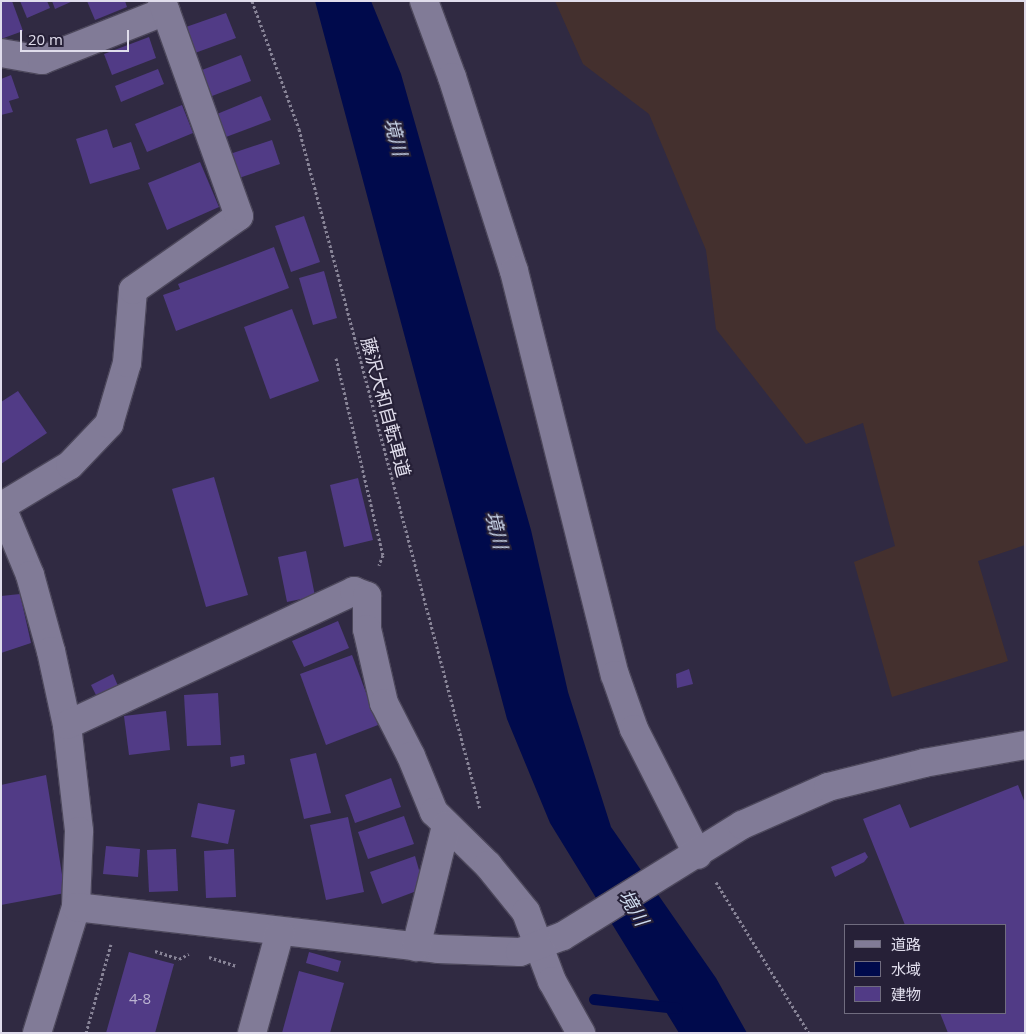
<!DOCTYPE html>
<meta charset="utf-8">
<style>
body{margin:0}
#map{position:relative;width:1026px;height:1034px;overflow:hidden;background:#302a42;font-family:"Open Sans","Noto Sans JP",sans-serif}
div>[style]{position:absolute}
.industrial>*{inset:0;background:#44302e}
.water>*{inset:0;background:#000a4c}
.stream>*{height:11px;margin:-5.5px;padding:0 5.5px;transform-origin:5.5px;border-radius:5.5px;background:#000a4c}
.building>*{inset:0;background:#513b86}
.path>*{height:3px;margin-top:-1.5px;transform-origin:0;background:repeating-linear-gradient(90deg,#888497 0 2.5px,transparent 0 5px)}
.roads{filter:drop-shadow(1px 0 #4c475b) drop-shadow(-1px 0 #4c475b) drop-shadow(0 1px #4c475b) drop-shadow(0 -1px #4c475b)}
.minor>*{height:28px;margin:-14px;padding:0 14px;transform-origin:14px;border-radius:14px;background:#817b97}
span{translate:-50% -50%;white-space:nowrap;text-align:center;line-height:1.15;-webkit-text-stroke:4px #262037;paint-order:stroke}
.number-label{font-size:15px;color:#bcb4d2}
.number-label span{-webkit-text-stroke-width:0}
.street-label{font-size:18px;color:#e0ddec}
.water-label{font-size:19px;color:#cfdbef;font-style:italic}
.frame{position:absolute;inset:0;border:2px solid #e0ddec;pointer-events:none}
.legend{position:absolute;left:844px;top:924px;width:162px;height:90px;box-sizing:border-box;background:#262037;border:1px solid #706c7f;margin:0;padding:6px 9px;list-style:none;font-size:15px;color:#e0ddec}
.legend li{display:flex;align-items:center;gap:10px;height:25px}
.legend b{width:25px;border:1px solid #706c7f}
.scale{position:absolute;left:20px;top:30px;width:109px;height:22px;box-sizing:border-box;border:2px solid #e0ddec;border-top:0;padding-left:6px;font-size:15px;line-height:18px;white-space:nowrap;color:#e0ddec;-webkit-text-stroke:4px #262037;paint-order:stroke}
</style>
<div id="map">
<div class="industrial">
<div style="clip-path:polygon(555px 1px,1025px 1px,1025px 545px,978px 561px,1008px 661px,892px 697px,854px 562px,895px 546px,863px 423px,806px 444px,716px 329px,706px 250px,649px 114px,583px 64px)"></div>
</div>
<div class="water">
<div style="clip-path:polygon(315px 1px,371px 1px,401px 74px,531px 530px,568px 692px,611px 827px,716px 978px,747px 1033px,679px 1033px,550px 823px,507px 719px)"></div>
</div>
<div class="stream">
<div style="left:594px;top:999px;width:83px;rotate:6.2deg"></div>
</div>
<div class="building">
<div style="clip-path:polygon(1px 1px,12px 1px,23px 31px,1px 39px)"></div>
<div style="clip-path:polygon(20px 1px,47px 1px,50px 8px,27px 18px)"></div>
<div style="clip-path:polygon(52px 1px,73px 1px,55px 9px)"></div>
<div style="clip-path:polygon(87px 1px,125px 1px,127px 7px,95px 20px)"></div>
<div style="clip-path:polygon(226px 13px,236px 38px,195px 53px,186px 27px)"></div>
<div style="clip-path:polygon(149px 37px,156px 58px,112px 75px,104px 54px)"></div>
<div style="clip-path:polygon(241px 55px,251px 81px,212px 96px,202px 70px)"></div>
<div style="clip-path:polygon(158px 69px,164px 84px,121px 102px,115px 86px)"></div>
<div style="clip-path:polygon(11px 75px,19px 98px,9px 101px,13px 112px,1px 115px,1px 79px)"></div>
<div style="clip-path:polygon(261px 96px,271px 120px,226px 137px,217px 114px)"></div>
<div style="clip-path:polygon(182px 105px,193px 133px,147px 152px,135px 124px)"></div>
<div style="clip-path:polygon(107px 129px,113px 148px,131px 142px,140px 169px,90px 184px,76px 139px)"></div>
<div style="clip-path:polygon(272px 140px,280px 164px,236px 179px,227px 155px)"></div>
<div style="clip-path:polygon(200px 162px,219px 207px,167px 230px,148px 183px)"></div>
<div style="clip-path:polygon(304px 216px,320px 262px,291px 272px,275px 226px)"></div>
<div style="clip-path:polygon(274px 247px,289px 288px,176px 331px,163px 295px,180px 289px,178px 284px)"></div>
<div style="clip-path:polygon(324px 271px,337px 318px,313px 325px,299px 278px)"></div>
<div style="clip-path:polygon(292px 309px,319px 381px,270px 399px,244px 327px)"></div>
<div style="clip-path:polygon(18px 391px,47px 433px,1px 464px,1px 402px)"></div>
<div style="clip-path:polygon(214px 477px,248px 595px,206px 607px,172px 489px)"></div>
<div style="clip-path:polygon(358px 478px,373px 540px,344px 547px,330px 485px)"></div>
<div style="clip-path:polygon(306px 551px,315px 596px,287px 602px,278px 557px)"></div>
<div style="clip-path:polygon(20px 594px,31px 643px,1px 653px,1px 596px)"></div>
<div style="clip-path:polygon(338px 621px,349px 648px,304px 667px,292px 641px)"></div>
<div style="clip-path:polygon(352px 655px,378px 725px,326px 745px,300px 674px)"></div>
<div style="clip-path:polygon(689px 669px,693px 684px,677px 688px,676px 674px)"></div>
<div style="clip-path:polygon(113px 674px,118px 686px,97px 697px,91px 685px)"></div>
<div style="clip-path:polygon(218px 693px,221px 745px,187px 746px,184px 695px)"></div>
<div style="clip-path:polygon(166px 711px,170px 750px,129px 755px,124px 716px)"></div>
<div style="clip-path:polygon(316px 753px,331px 813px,304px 819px,290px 759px)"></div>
<div style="clip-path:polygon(244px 755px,245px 764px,231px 767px,230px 757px)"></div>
<div style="clip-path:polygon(46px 775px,65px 893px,1px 905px,1px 785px)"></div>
<div style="clip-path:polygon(391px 778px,401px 807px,355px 823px,345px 795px)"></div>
<div style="clip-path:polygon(1018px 785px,1025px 803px,1025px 1033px,948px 1033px,940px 1013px,1005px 1013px,1005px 925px,905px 925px,863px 819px,900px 804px,910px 828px)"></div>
<div style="clip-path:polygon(198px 803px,235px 810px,228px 844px,191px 837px)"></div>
<div style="clip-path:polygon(404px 816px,414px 844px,368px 859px,358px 832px)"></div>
<div style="clip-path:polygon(348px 817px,364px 892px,326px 900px,310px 825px)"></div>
<div style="clip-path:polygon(106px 846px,140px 849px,138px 877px,103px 874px)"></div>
<div style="clip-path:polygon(176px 849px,178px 891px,149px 892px,147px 850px)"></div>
<div style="clip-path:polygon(234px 849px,236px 897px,206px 898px,204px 851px)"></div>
<div style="clip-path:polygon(865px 852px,868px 857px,864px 862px,835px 877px,831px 867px)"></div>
<div style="clip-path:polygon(415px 856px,421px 877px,414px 892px,382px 904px,370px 872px)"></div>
<div style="clip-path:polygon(129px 952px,174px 964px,155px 1033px,106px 1033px)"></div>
<div style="clip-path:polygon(309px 952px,341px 961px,338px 972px,306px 963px)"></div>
<div style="clip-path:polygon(299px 971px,344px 983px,330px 1033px,282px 1033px)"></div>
</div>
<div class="path">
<div style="left:252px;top:1px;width:136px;rotate:69.8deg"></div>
<div style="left:299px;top:129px;width:704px;rotate:75.09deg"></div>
<div style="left:336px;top:358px;width:203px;rotate:76.6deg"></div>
<div style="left:383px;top:555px;width:11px;rotate:112deg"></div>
<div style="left:716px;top:882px;width:177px;rotate:58.4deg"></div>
<div style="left:155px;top:951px;width:25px;rotate:18deg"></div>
<div style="left:179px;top:959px;width:11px;rotate:-27deg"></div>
<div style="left:209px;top:957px;width:29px;rotate:18deg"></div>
<div style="left:86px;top:1033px;width:92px;rotate:-74.3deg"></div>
</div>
<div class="roads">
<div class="minor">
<div style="left:424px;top:1px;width:81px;rotate:69.8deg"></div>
<div style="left:452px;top:77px;width:204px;rotate:72.3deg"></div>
<div style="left:514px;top:271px;width:416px;rotate:76deg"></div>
<div style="left:615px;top:675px;width:57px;rotate:70.6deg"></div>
<div style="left:634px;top:729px;width:141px;rotate:63.1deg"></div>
<div style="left:1px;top:53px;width:42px;rotate:9.7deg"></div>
<div style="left:42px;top:60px;width:133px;rotate:-21.6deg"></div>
<div style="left:1px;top:505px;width:76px;rotate:67.5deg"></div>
<div style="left:30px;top:575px;width:79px;rotate:74.6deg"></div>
<div style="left:51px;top:651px;width:76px;rotate:77.8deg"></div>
<div style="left:67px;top:725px;width:107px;rotate:83.5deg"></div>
<div style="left:79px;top:831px;width:76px;rotate:92.3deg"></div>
<div style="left:76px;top:907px;width:132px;rotate:107.2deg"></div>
<div style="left:2px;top:506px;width:79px;rotate:-31.1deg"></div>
<div style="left:70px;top:465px;width:57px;rotate:-46.4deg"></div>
<div style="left:109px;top:424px;width:64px;rotate:-73.6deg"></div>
<div style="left:127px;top:363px;width:73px;rotate:-85.3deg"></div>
<div style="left:133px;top:290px;width:129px;rotate:-34.9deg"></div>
<div style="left:239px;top:216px;width:228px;rotate:-109.7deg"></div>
<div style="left:67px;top:725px;width:317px;rotate:-25deg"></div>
<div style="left:354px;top:591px;width:14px;rotate:21deg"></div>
<div style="left:367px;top:596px;width:33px;rotate:90deg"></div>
<div style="left:367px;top:629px;width:76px;rotate:77.1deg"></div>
<div style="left:384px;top:703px;width:59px;rotate:63deg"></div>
<div style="left:411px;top:756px;width:61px;rotate:67.7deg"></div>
<div style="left:434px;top:812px;width:76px;rotate:44.5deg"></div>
<div style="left:488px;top:865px;width:60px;rotate:51deg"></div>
<div style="left:526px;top:912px;width:74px;rotate:69.4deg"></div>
<div style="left:552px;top:981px;width:60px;rotate:60.9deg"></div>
<div style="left:76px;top:907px;width:364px;rotate:6.6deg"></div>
<div style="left:438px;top:949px;width:82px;rotate:2.1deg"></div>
<div style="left:520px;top:952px;width:46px;rotate:-20.4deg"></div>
<div style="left:563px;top:936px;width:211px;rotate:-31.8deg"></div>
<div style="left:742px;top:825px;width:94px;rotate:-23.8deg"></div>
<div style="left:828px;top:787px;width:99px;rotate:-14deg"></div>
<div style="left:924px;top:763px;width:103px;rotate:-10.1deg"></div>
<div style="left:416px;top:947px;width:125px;rotate:-76.1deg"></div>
<div style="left:252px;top:1033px;width:105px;rotate:-74.5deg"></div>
</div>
</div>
<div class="number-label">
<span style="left:140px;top:999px">4-8</span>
</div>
<div class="street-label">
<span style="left:386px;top:407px;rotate:75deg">藤沢大和自転車道</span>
</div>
<div class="water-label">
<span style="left:395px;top:137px;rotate:75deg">境川</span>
<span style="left:496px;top:530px;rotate:76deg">境川</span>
<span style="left:633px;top:908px;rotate:59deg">境川</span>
</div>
<div class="frame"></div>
<ul class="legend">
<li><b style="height:6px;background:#817b97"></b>道路</li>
<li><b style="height:14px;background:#000a4c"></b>水域</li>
<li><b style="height:14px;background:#513b86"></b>建物</li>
</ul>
<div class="scale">20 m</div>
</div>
